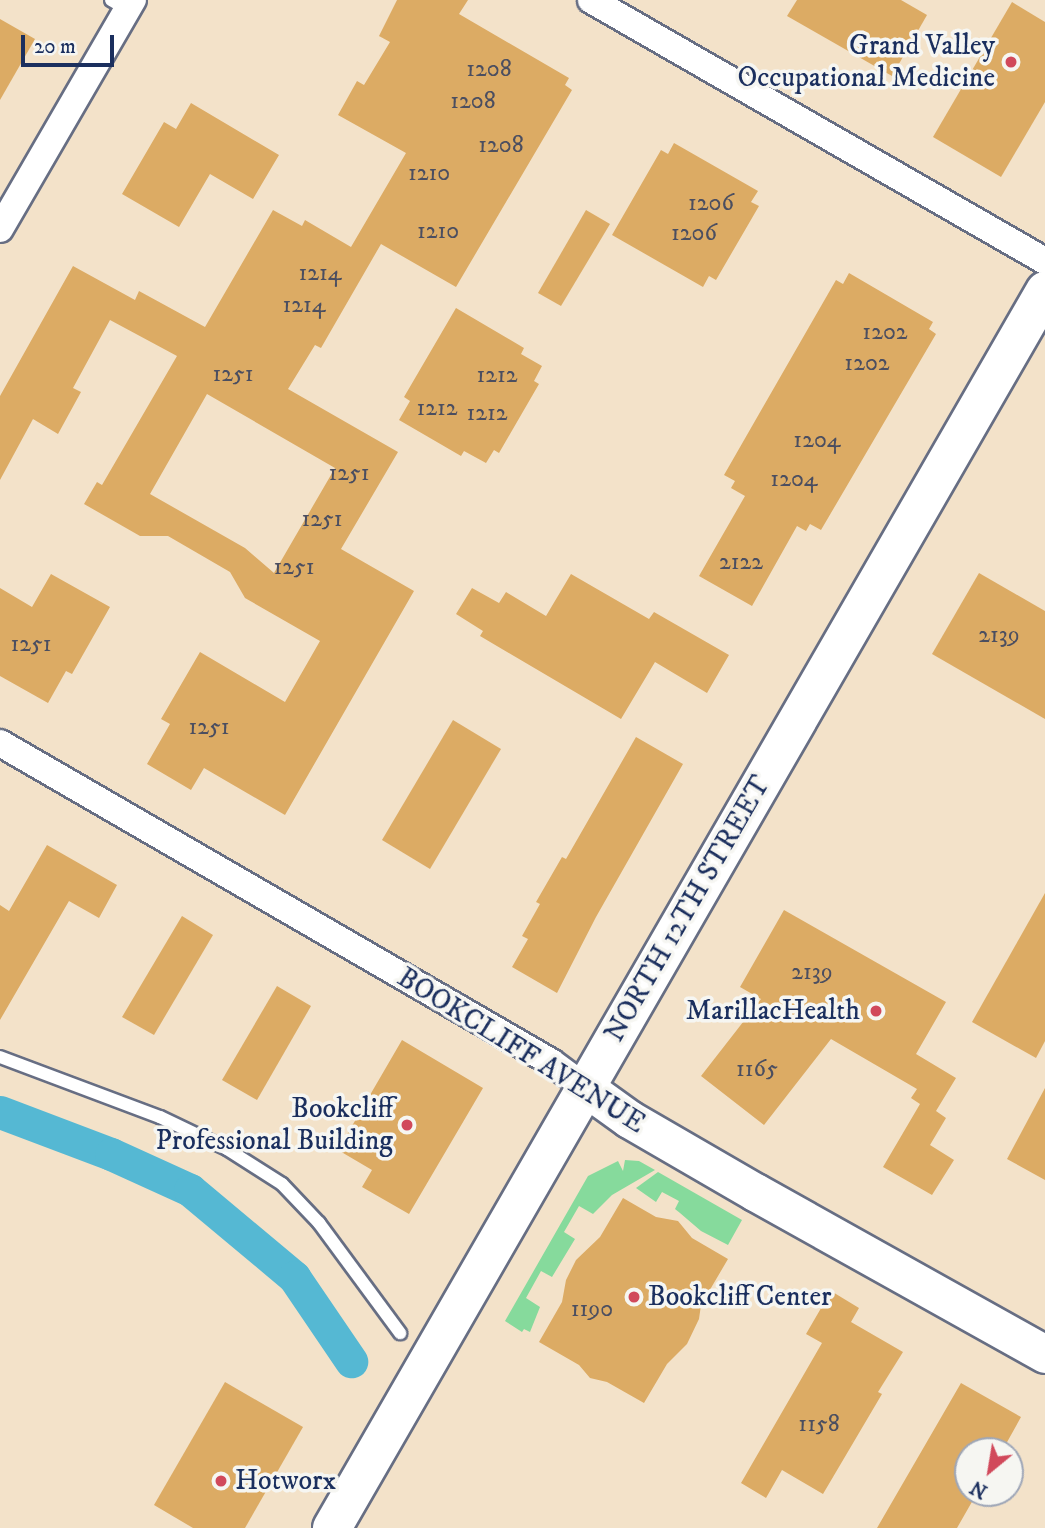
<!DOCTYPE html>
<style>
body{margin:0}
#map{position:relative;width:1045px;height:1528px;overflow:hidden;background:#f3e2c9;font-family:"IM FELL DW Pica",serif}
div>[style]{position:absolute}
.green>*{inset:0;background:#86da9c}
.canal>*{height:33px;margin:-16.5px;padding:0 16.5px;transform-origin:16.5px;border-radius:16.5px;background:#55b8d3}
.building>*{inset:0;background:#dcab64}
.roads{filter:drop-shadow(2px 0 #676e83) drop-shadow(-2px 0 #676e83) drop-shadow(0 2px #676e83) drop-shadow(0 -2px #676e83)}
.lane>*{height:12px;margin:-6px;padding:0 6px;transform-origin:6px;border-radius:6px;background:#fff}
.street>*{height:26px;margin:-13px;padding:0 13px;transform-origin:13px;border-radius:13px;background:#fff}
.secondary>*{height:37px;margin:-18.5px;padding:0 18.5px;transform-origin:18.5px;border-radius:18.5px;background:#fff}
.primary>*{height:38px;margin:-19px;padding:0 19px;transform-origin:19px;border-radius:19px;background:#fff}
.dots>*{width:19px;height:19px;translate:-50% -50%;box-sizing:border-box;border:4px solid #f6f6f2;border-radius:50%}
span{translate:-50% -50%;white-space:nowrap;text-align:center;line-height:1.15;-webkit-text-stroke:7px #f6f6f2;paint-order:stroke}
.number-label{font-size:24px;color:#4b4e60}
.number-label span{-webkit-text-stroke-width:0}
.poi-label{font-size:28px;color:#1b2f5e}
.right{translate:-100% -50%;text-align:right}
.left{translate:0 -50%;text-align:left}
.street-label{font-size:28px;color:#1b2f5e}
.north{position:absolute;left:954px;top:1437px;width:70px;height:70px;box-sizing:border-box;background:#f6f6f2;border:2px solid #9ea6b7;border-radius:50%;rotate:210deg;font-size:19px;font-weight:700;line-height:28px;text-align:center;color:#1b2f5e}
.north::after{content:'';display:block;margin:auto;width:24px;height:32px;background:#d1495b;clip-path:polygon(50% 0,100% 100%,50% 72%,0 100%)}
.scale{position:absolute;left:21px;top:35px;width:93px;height:32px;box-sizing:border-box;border:4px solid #1b2f5e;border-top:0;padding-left:9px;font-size:21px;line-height:24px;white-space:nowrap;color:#1b2f5e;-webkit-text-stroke:5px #f6f6f2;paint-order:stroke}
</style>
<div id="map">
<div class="green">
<div style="clip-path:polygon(625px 1160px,639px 1161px,655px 1170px,612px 1195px,593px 1214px,579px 1206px,564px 1232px,575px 1239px,552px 1277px,541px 1271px,526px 1298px,540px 1307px,530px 1332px,524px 1329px,522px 1332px,505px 1321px,588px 1176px,618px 1161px,623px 1171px)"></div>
<div style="clip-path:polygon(658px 1172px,742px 1220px,728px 1245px,701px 1231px,680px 1213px,675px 1209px,679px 1201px,662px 1192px,656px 1202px,636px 1188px)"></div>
</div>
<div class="canal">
<div style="left:0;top:1112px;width:119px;rotate:20.7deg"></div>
<div style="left:111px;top:1154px;width:87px;rotate:24.5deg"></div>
<div style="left:190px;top:1190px;width:136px;rotate:39.9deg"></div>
<div style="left:294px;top:1277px;width:102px;rotate:55.8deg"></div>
</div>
<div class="building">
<div style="clip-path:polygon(evenodd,397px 0,468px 0,459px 14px,569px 78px,565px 85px,572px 90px,456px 287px,381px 244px,321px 348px,315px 345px,288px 389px,398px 452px,341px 549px,414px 591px,285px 815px,204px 768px,191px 790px,147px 764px,170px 724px,161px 719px,200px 652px,285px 702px,320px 641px,245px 598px,230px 572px,168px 536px,140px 536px,84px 504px,97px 482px,102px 485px,177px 356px,110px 320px,73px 388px,81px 392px,58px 434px,33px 419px,0 480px,0 396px,73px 266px,135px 300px,139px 291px,205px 327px,273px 210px,302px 226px,305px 220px,351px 247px,406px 153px,338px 115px,357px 81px,364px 85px,390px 42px,379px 36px,397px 0,207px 394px,335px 468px,274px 573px,245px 548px,150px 494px,207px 394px)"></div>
<div style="clip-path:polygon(797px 0,901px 0,927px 15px,892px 76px,787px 16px)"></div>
<div style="clip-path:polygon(1012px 2px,1045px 22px,1045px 102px,1001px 177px,933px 137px)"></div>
<div style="clip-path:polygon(0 19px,35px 39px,0 100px)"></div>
<div style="clip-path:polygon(191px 103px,279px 155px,253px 199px,210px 174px,179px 227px,122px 194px,164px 122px,176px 129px)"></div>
<div style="clip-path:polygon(674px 143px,758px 191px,751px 202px,759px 206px,716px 280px,709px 276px,703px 287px,612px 235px,661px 150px,668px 154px)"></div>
<div style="clip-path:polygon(586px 210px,610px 224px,561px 306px,538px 293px)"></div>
<div style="clip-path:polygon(849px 273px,933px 322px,929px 329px,936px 334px,821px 530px,810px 524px,806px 531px,797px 526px,752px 606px,699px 576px,745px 496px,731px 488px,735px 481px,724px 475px,836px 280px,843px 284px)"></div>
<div style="clip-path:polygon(456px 308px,524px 348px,521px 354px,542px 366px,534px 381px,539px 384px,499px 453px,494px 450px,486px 463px,464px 451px,461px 456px,399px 420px,410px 401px,404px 397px)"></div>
<div style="clip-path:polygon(979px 573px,1045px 611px,1045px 719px,932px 654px)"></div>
<div style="clip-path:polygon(51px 574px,110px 607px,72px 674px,66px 671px,48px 703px,0 676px,0 588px,32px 607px)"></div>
<div style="clip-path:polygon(571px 574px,649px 619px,654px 612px,729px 655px,707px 693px,655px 662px,621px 719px,480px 636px,483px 631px,456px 614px,472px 588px,499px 603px,506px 592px,546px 616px)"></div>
<div style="clip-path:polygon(453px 720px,501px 749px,430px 869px,382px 840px)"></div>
<div style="clip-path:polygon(636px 737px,683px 764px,596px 917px,557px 993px,512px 967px,528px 939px,522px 936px,540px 904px,536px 902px,562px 857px,566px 859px)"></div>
<div style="clip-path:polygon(47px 845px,117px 885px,99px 918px,69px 901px,0 1020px,0 905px,9px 911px)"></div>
<div style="clip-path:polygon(1045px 893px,1045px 1041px,1036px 1058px,972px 1022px)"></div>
<div style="clip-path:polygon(784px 910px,946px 1002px,916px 1054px,956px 1078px,936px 1111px,946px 1118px,930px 1145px,954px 1160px,932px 1195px,883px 1167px,920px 1104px,911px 1098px,917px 1089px,831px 1039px,764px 1125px,701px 1076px,761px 999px,740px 987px)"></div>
<div style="clip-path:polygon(182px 916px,213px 935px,154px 1035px,122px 1017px)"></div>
<div style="clip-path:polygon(277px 986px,311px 1006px,257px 1100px,222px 1080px)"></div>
<div style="clip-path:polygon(402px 1040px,483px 1088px,409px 1214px,362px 1187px,372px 1170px,338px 1150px)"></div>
<div style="clip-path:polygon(1045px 1088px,1045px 1180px,1007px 1159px)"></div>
<div style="clip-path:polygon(623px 1198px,656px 1217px,678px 1221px,692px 1238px,728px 1259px,701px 1305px,699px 1319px,687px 1344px,667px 1364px,644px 1403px,607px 1382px,590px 1378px,579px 1365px,539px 1342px,562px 1302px,566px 1280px,576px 1260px,600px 1237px)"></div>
<div style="clip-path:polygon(831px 1291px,859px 1308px,851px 1322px,903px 1352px,878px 1392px,882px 1394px,823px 1494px,782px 1470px,766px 1498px,741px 1483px,822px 1343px,806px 1334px)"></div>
<div style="clip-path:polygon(225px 1382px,303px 1427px,245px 1528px,193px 1528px,154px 1505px)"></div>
<div style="clip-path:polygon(961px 1383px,1021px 1417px,1006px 1444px,1002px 1451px,968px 1451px,968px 1493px,977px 1493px,957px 1528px,877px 1528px)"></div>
</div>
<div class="roads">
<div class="lane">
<div style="left:111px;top:0;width:20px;rotate:30deg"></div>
<div style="left:0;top:1057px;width:171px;rotate:20.6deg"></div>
<div style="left:160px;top:1117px;width:74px;rotate:25.5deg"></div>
<div style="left:227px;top:1149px;width:65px;rotate:32.5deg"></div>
<div style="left:282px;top:1184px;width:54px;rotate:46.5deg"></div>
<div style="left:319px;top:1223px;width:137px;rotate:53.6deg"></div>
</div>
<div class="street">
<div style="left:591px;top:0;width:524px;rotate:29.89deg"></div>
<div style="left:0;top:229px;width:265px;rotate:-59.9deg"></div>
<div style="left:0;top:743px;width:637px;rotate:30.07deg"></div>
<div style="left:551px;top:1062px;width:44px;rotate:36.6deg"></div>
</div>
<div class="secondary">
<div style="left:586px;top:1088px;width:53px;rotate:35.8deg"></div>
<div style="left:629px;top:1119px;width:146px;rotate:30.1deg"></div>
<div style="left:755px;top:1192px;width:332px;rotate:29.2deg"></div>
</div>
<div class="primary">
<div style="left:332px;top:1528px;width:1428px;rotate:-60.04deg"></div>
</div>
</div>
<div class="dots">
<div style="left:1011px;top:62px;background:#d1495b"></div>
<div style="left:876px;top:1011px;background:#d1495b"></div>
<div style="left:407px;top:1125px;background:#d1495b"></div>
<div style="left:634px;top:1297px;background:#d1495b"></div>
<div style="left:221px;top:1481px;background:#d1495b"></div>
</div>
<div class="number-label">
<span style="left:489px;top:70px">1208</span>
<span style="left:473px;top:102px">1208</span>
<span style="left:501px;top:146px">1208</span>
<span style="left:429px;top:174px">1210</span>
<span style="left:711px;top:204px">1206</span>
<span style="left:438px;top:232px">1210</span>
<span style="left:694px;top:234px">1206</span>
<span style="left:320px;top:274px">1214</span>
<span style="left:304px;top:306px">1214</span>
<span style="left:885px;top:333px">1202</span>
<span style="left:867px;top:364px">1202</span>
<span style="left:233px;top:375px">1251</span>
<span style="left:497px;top:376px">1212</span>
<span style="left:437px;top:409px">1212</span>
<span style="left:487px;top:414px">1212</span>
<span style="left:817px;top:441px">1204</span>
<span style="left:349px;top:474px">1251</span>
<span style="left:794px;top:480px">1204</span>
<span style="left:322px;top:520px">1251</span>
<span style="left:741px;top:563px">2122</span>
<span style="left:294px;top:568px">1251</span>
<span style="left:999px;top:636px">2139</span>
<span style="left:31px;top:645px">1251</span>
<span style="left:209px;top:728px">1251</span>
<span style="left:812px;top:973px">2139</span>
<span style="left:757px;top:1070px">1165</span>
<span style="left:592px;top:1310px">1190</span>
<span style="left:819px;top:1425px">1158</span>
</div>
<div class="poi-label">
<span class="right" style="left:995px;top:62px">Grand Valley<br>Occupational Medicine</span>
<span class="right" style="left:860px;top:1011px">MarillacHealth</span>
<span class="right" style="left:393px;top:1125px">Bookcliff<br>Professional Building</span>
<span class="left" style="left:648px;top:1297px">Bookcliff Center</span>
<span class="left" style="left:235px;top:1481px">Hotworx</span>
</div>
<div class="street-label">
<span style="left:688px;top:909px;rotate:-60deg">NORTH 12TH STREET</span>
<span style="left:521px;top:1051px;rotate:32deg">BOOKCLIFF AVENUE</span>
</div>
<div class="north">N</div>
<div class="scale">20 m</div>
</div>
